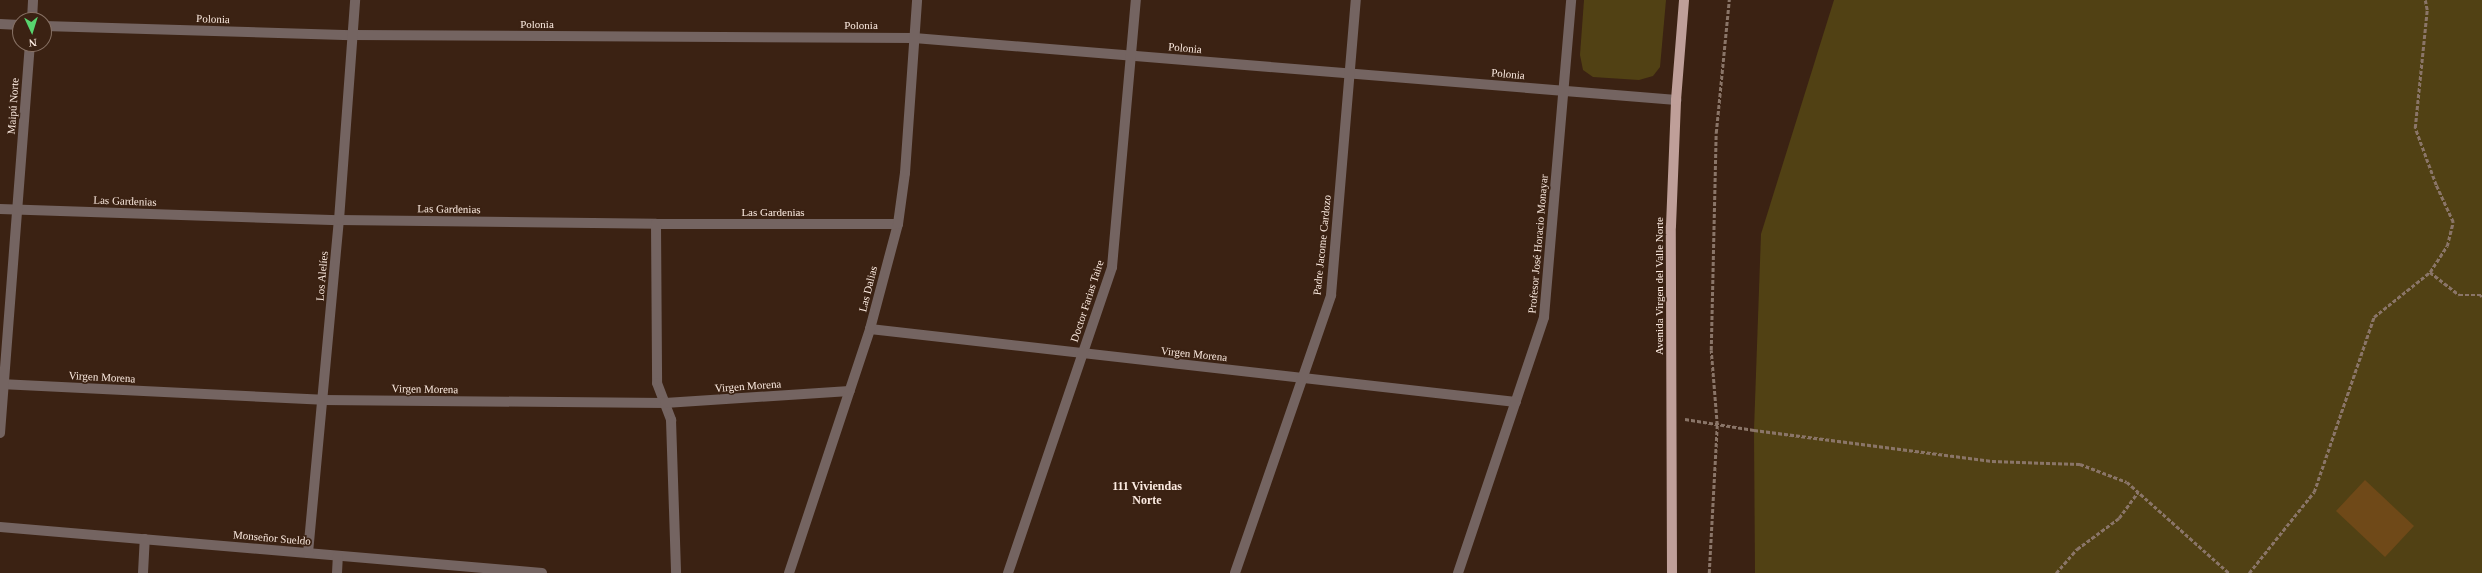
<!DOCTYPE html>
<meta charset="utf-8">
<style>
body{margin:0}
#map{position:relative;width:2482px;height:573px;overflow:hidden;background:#3b2213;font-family:"Times New Roman",serif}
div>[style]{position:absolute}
.green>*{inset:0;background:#514114}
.building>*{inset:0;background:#6f4918}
.path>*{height:2.5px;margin-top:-1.25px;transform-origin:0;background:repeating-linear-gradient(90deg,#8a7568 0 4px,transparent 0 6px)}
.street>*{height:10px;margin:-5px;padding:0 5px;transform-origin:5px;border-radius:5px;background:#746461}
.primary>*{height:10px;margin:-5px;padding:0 5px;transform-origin:5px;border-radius:5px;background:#bf9f99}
span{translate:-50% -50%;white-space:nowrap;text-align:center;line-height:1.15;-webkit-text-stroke:3.5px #3b2213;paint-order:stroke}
.street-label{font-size:11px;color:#fcebe1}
.neighbourhood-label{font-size:12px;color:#fcebe1;font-weight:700}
.north{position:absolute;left:12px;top:12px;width:40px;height:40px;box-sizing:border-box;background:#3b2213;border:1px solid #887265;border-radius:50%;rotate:176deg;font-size:11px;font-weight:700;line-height:16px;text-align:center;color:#fcebe1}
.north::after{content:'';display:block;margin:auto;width:14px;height:18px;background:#58d56f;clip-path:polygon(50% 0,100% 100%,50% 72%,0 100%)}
</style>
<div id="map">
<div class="green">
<div style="clip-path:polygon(1584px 0,1666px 0,1660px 67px,1653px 76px,1639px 80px,1593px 77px,1583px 70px,1580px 55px)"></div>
<div style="clip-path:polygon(1834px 0,2482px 0,2482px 573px,1755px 573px,1754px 430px,1761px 234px)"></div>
</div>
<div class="building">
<div style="clip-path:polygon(2365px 480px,2414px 526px,2385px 557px,2336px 511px)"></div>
</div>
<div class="path">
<div style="left:2430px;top:272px;width:37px;rotate:38deg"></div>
<div style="left:2459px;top:295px;width:22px"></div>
<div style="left:2481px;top:295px;width:2px;rotate:63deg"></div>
<div style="left:1685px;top:419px;width:70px;rotate:9.1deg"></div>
<div style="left:1754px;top:430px;width:240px;rotate:7.4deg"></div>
<div style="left:1992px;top:461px;width:88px;rotate:2deg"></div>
<div style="left:2080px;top:464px;width:50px;rotate:21deg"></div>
<div style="left:2127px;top:482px;width:137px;rotate:41.7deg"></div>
<div style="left:1709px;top:573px;width:148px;rotate:-86.9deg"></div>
<div style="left:1717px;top:425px;width:75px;rotate:-94.6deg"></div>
<div style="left:1711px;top:350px;width:217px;rotate:-88.7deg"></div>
<div style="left:1716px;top:133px;width:134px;rotate:-84.4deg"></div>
<div style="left:2056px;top:573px;width:32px;rotate:-49deg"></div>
<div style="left:2077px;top:549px;width:52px;rotate:-36.4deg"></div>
<div style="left:2119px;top:518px;width:32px;rotate:-54deg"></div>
<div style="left:2249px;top:573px;width:104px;rotate:-51.3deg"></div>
<div style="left:2314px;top:492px;width:185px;rotate:-71.1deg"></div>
<div style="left:2374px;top:317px;width:72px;rotate:-38.8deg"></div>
<div style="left:2430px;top:272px;width:31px;rotate:-57deg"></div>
<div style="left:2447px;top:246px;width:25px;rotate:-76deg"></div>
<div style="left:2453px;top:222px;width:41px;rotate:-114.7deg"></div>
<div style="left:2436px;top:185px;width:61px;rotate:-110.2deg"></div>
<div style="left:2415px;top:128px;width:119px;rotate:-84.2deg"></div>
<div style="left:2427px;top:10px;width:10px;rotate:-101deg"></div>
</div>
<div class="street">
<div style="left:32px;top:20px;width:20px;rotate:-87deg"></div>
<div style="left:0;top:24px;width:20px;rotate:3deg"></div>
<div style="left:44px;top:26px;width:308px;rotate:1.7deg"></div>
<div style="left:352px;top:35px;width:562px;rotate:0.31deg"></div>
<div style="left:914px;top:38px;width:765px;rotate:4.65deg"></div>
<div style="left:0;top:209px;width:339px;rotate:1.9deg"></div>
<div style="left:339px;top:220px;width:317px;rotate:0.7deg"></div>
<div style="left:656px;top:224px;width:242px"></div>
<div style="left:656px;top:224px;width:159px;rotate:89.6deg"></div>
<div style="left:657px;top:383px;width:40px;rotate:69deg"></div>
<div style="left:671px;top:420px;width:153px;rotate:88.1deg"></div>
<div style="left:870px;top:329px;width:650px;rotate:6.45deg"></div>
<div style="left:0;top:384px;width:323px;rotate:2.8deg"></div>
<div style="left:323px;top:400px;width:342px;rotate:0.5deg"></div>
<div style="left:665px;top:403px;width:185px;rotate:-3.7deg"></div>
<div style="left:0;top:433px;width:390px;rotate:-85.6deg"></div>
<div style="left:0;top:527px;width:544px;rotate:4.85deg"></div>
<div style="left:308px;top:553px;width:334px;rotate:-84.7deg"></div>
<div style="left:339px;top:220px;width:221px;rotate:-85.8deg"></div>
<div style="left:143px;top:573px;width:34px;rotate:-87deg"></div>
<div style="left:337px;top:573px;width:17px;rotate:-87deg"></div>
<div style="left:789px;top:573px;width:257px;rotate:-71.6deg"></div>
<div style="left:870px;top:329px;width:109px;rotate:-75.1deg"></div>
<div style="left:898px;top:224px;width:51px;rotate:-82.2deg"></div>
<div style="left:905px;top:173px;width:173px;rotate:-86deg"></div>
<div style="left:1008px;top:573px;width:323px;rotate:-71.2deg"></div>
<div style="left:1112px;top:267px;width:268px;rotate:-84.9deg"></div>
<div style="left:1235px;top:573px;width:294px;rotate:-70.9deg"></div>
<div style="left:1331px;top:295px;width:296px;rotate:-85.2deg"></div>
<div style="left:1458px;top:573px;width:270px;rotate:-71.4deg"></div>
<div style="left:1544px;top:317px;width:318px;rotate:-85.1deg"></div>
</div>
<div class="primary">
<div style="left:1672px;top:573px;width:347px;rotate:-90.2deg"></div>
<div style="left:1671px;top:226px;width:126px;rotate:-87.7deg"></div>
<div style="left:1676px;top:100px;width:100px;rotate:-85.4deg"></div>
</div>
<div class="street-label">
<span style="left:213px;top:19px;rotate:2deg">Polonia</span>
<span style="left:537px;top:24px">Polonia</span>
<span style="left:861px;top:25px">Polonia</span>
<span style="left:1185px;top:48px;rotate:5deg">Polonia</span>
<span style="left:1508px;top:74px;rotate:5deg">Polonia</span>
<span style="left:13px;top:106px;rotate:-86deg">Maipú Norte</span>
<span style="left:125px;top:201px;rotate:2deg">Las Gardenias</span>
<span style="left:449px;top:209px;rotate:1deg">Las Gardenias</span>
<span style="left:773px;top:212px">Las Gardenias</span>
<span style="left:1538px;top:244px;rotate:-85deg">Profesor José Horacio Monayar</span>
<span style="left:1322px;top:245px;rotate:-84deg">Padre Jacome Cardozo</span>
<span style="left:322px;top:276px;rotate:-85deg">Los Alelíes</span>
<span style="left:1659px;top:286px;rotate:-90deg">Avenida Virgen del Valle Norte</span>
<span style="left:868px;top:289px;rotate:-76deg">Las Dalias</span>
<span style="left:1087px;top:301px;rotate:-72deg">Doctor Farias Taire</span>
<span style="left:1194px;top:354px;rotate:6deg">Virgen Morena</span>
<span style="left:102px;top:377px;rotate:3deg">Virgen Morena</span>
<span style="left:748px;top:386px;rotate:-4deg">Virgen Morena</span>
<span style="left:425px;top:389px;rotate:1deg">Virgen Morena</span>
<span style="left:272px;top:538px;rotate:5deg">Monseñor Sueldo</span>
</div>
<div class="neighbourhood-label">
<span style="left:1147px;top:494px">111 Viviendas<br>Norte</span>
</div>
<div class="north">N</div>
</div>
